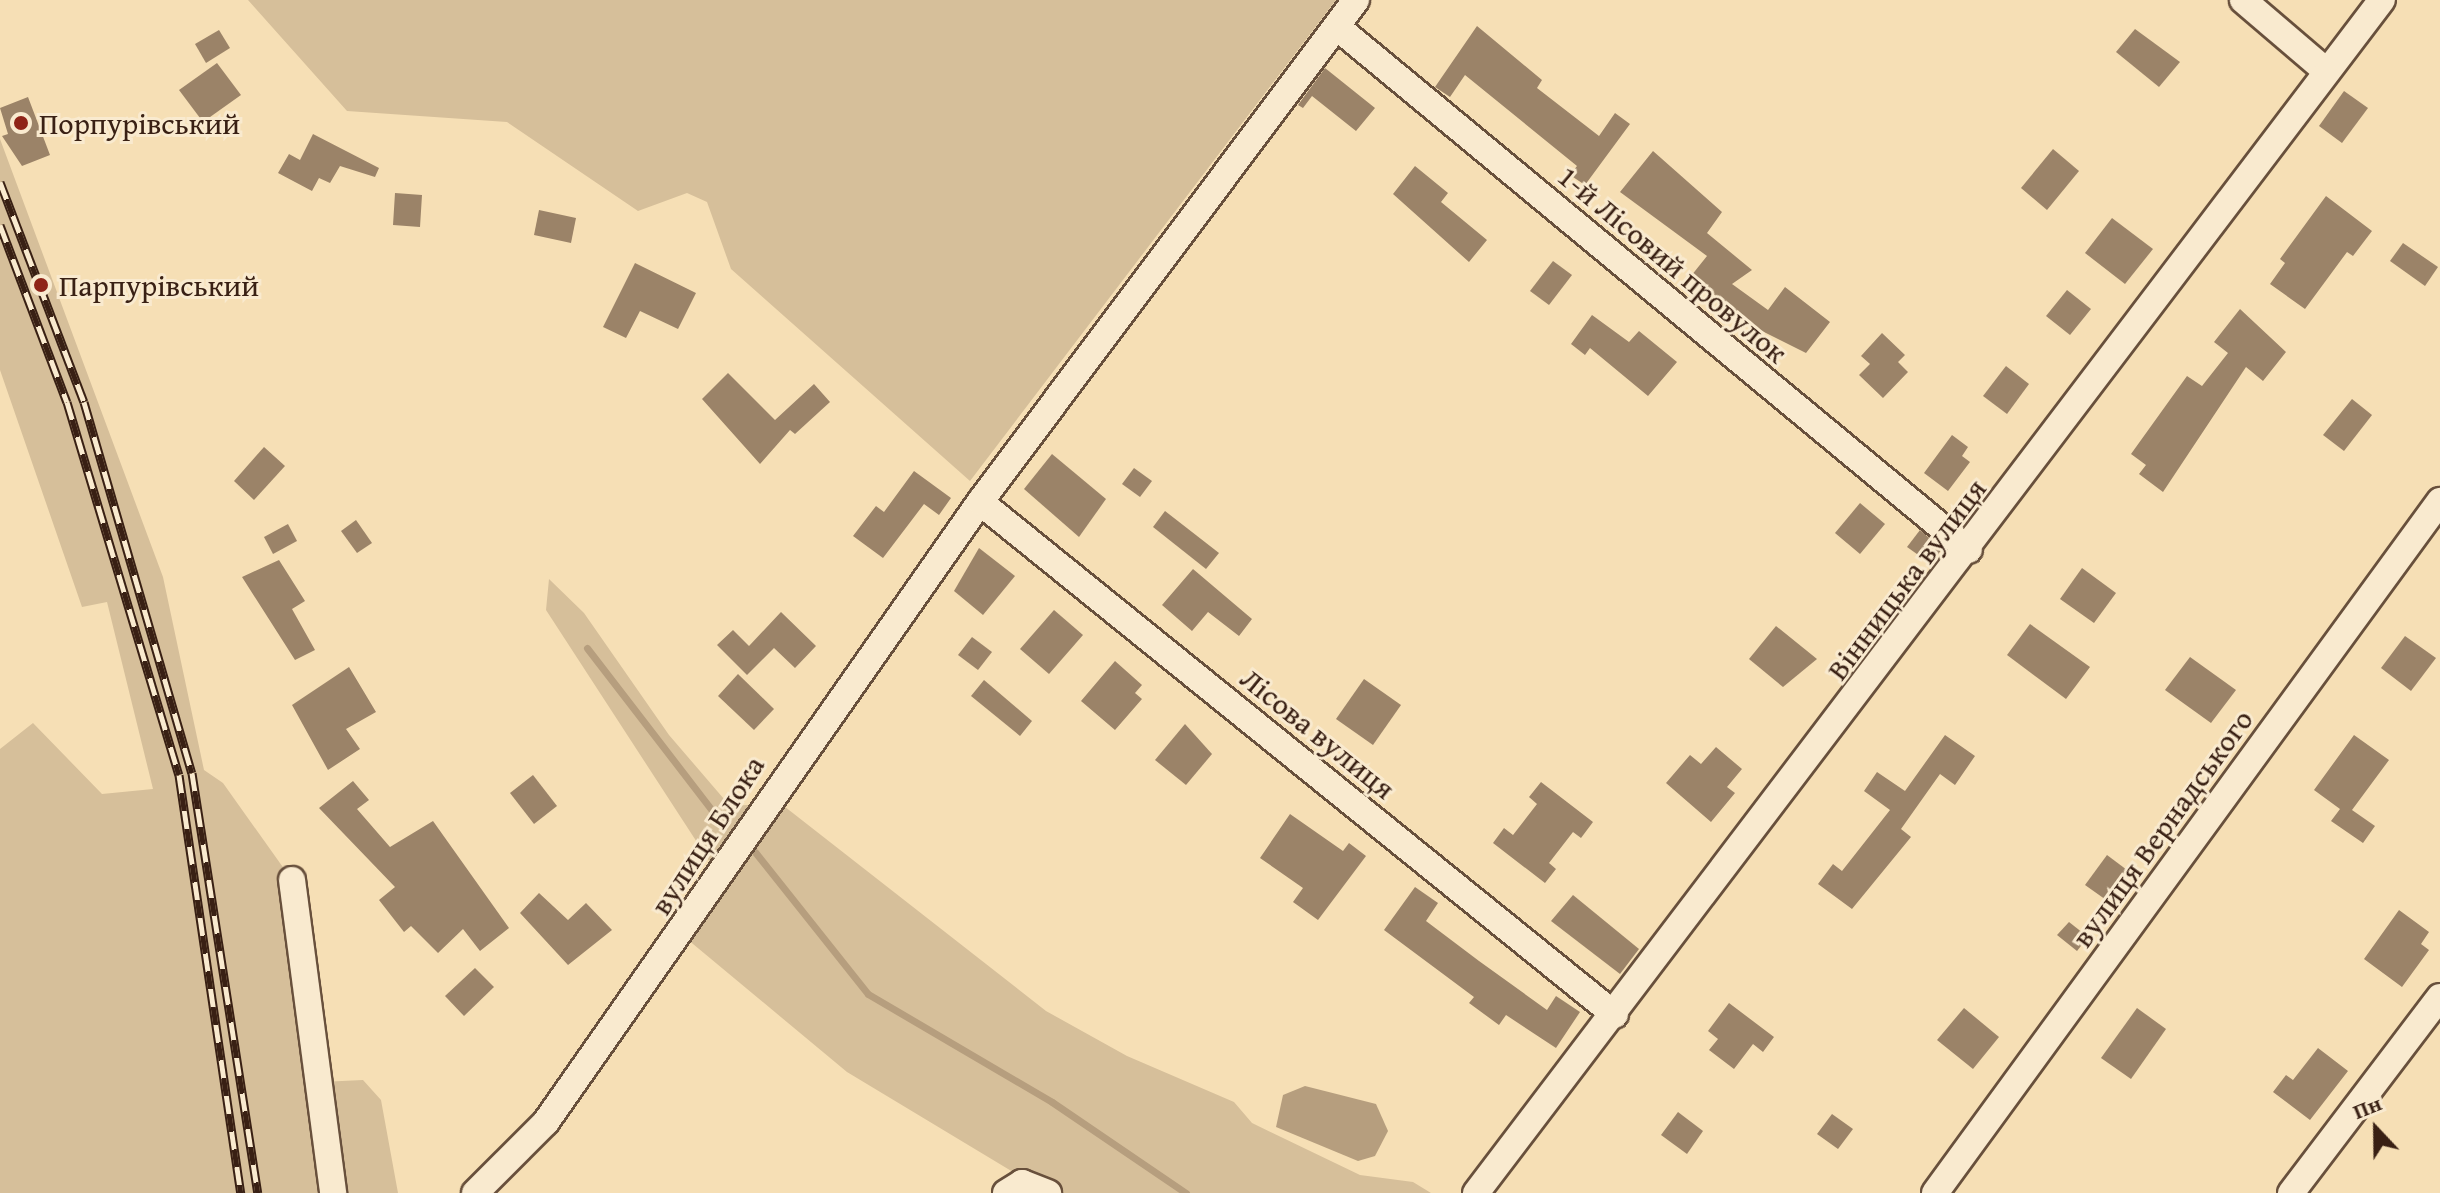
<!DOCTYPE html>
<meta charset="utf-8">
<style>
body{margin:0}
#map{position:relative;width:2440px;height:1193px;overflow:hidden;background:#f6dfb5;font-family:"Gentium Book Plus",serif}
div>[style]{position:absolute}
.green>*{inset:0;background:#d6bf9a}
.water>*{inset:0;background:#b69e7e}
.stream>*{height:7px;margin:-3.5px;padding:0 3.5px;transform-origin:3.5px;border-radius:3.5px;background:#b69e7e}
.building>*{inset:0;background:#9b8368}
.roads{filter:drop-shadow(2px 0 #68503c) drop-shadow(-2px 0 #68503c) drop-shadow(0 2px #68503c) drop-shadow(0 -2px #68503c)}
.minor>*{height:26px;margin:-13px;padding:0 13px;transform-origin:13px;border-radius:13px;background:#f9eacf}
.rail>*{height:9px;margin-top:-4.5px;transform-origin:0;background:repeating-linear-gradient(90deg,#f9eacf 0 18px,#392014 0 36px);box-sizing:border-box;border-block:2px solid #392014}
.dots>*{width:22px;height:22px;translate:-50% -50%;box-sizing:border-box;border:4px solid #f9eacf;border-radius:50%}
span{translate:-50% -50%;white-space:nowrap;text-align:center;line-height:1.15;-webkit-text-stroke:6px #f9eacf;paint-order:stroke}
.poi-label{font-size:30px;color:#392014}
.left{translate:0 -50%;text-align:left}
.street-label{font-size:30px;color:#392014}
.north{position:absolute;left:2336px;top:1089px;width:80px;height:80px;-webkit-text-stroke:6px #f9eacf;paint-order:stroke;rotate:338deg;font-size:22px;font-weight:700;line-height:32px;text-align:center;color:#392014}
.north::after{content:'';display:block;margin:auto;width:28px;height:36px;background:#392014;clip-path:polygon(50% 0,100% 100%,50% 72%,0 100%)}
</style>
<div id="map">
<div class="green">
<div style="clip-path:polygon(248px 0,1336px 0,970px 481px,731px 269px,707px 202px,687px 193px,638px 211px,507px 122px,347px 111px)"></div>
<div style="clip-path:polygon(0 139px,163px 577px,204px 770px,223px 783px,292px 880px,321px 1082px,363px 1080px,381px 1100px,398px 1193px,0 1193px,0 749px,33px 723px,102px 794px,153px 789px,107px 602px,82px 607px,0 370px)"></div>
<div style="clip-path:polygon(549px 579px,584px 613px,669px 735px,730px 806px,780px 803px,1046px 1011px,1127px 1056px,1234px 1102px,1252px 1123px,1360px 1175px,1413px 1182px,1431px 1193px,1048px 1193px,847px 1072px,681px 934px,717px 873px,546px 610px)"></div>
</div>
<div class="water">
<div style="clip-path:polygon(1305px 1086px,1376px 1104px,1388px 1131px,1375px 1156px,1358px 1161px,1276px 1127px,1283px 1095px)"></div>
</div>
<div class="stream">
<div style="left:587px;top:648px;width:225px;rotate:52.4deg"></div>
<div style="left:755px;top:852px;width:181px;rotate:51.5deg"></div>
<div style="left:868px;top:994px;width:213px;rotate:30.4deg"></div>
<div style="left:1052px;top:1102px;width:162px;rotate:34.2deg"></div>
</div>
<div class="building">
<div style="clip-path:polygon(1477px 26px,1542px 80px,1537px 88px,1599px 136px,1615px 113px,1630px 124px,1585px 185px,1570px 175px,1577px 166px,1465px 75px,1450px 97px,1435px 87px)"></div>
<div style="clip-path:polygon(2135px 29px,2180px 62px,2159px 87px,2116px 52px)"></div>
<div style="clip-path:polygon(219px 30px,230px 48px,206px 63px,195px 44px)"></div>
<div style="clip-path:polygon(217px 63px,241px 95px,203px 122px,179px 90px)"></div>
<div style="clip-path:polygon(1325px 68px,1375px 108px,1356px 131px,1312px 96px,1303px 108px,1298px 105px)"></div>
<div style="clip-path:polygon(2344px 91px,2368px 108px,2342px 143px,2319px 126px)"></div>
<div style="clip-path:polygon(28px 97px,50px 155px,22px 166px,2px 136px,8px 134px,0 108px)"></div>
<div style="clip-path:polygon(313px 134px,379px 168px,375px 177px,340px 166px,330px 183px,319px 178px,312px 191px,278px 173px,289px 154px,300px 160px)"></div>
<div style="clip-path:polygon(2053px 149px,2079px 171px,2047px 210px,2021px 188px)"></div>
<div style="clip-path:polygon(1653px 151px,1722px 212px,1707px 233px,1752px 270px,1732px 284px,1768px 310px,1785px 287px,1830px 322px,1806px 353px,1754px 327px,1691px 276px,1707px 256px,1620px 192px)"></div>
<div style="clip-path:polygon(1415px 166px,1448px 193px,1441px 202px,1487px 240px,1469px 262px,1393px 194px)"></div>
<div style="clip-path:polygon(395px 193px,422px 195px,420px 227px,393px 225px)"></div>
<div style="clip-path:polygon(2326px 196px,2372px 231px,2353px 256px,2347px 252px,2305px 309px,2270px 284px,2285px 263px,2280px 259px)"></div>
<div style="clip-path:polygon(539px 210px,576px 218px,571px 243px,534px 235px)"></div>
<div style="clip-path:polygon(2112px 218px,2153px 249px,2125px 284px,2085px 253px)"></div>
<div style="clip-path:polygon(2403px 243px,2438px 267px,2425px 286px,2390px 261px)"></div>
<div style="clip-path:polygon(1553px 261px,1572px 275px,1549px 305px,1530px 291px)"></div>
<div style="clip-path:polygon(635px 263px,696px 293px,678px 329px,640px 311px,626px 338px,603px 327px)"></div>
<div style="clip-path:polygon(2067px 290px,2091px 309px,2070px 335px,2046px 316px)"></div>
<div style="clip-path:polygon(2240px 309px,2286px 352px,2263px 381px,2246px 367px,2163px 492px,2139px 474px,2146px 465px,2131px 454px,2187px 376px,2202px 386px,2228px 353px,2214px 342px)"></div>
<div style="clip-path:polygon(1592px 315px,1629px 342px,1639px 331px,1677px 362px,1648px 396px,1590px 348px,1585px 355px,1571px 344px)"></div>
<div style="clip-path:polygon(1882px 333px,1905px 355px,1898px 362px,1908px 372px,1883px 398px,1859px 375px,1870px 364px,1861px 356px)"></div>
<div style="clip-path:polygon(2006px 366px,2029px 384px,2007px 414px,1983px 396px)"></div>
<div style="clip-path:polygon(728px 373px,775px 420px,814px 384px,830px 402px,795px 434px,790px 430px,760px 464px,702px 399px)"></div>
<div style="clip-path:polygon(2352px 399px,2372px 415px,2344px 451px,2323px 435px)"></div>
<div style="clip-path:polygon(1952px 435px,1968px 447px,1962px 456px,1970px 462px,1948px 491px,1924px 473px)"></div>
<div style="clip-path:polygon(264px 447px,285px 466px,254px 500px,234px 481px)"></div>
<div style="clip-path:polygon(1052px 454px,1106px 499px,1079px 537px,1024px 489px)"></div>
<div style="clip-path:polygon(1134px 468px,1152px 481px,1140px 497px,1122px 484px)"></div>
<div style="clip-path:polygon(914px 471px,951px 498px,939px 515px,924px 504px,883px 558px,853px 536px,876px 506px,884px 512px)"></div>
<div style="clip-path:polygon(1860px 503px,1885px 524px,1860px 554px,1835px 533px)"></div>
<div style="clip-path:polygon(1165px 511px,1219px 553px,1206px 569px,1153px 527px)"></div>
<div style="clip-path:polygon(356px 520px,372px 543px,357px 553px,341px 531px)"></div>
<div style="clip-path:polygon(288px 524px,297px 541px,273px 554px,264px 537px)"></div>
<div style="clip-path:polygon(1920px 530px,1942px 549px,1931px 564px,1907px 547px)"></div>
<div style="clip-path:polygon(979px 548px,1015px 576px,983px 615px,954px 591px)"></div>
<div style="clip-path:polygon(279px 560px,305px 601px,292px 609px,315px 650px,295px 660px,242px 577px)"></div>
<div style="clip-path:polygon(2082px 568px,2116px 593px,2094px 623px,2060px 599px)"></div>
<div style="clip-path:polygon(1193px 569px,1252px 619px,1239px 636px,1208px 612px,1192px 631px,1162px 605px)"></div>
<div style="clip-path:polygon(1054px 610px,1083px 635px,1049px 674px,1020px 649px)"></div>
<div style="clip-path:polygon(781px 612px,816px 646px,795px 668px,774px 648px,747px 675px,717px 645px,733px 630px,749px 646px)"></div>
<div style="clip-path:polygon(2030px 624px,2090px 667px,2066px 699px,2007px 655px)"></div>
<div style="clip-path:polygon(1776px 626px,1817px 659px,1783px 687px,1749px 659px)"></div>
<div style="clip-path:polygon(2405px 636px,2436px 658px,2411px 691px,2381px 668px)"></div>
<div style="clip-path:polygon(972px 637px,992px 652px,978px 670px,958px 655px)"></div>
<div style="clip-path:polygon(2190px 657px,2236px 690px,2211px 723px,2165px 690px)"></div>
<div style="clip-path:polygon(1115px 661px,1142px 685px,1135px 693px,1142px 699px,1115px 730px,1081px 701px)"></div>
<div style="clip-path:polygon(349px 667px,376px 712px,346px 729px,360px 749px,328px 770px,292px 705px)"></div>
<div style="clip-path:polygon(738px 674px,774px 709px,754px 730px,718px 696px)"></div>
<div style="clip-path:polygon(1364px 679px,1401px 705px,1373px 745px,1336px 719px)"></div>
<div style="clip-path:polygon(984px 680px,1032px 721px,1020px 736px,971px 696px)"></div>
<div style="clip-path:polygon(1185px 724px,1212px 754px,1186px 785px,1155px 760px)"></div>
<div style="clip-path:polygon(1945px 735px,1975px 756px,1955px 785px,1940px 774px,1901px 829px,1911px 837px,1852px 909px,1818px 884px,1833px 864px,1842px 871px,1890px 810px,1864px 791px,1877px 772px,1905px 791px)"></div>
<div style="clip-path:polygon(2354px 735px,2389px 760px,2352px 810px,2375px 826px,2363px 843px,2331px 821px,2340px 809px,2314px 790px)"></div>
<div style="clip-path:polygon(1716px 747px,1742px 769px,1727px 787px,1735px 793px,1711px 822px,1666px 783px,1690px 755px,1701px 764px)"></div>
<div style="clip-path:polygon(533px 775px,557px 806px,534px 824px,510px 793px)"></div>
<div style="clip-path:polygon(353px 781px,369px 800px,357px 809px,390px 847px,433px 821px,509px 928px,480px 951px,463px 929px,438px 953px,411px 926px,404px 932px,379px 900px,395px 887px,319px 808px)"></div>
<div style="clip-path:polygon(1541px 782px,1593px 822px,1581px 838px,1573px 832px,1549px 863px,1556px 869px,1545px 883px,1493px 843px,1504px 828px,1513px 835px,1537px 804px,1529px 797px)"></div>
<div style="clip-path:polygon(1290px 814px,1343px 851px,1349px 843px,1366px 856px,1318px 920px,1293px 902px,1303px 888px,1260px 858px)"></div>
<div style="clip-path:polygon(2107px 855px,2131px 873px,2109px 902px,2085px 885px)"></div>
<div style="clip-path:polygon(1415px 887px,1438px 903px,1426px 921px,1479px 961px,1547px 1010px,1556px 996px,1580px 1012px,1556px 1048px,1506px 1015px,1499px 1025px,1469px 1003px,1474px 997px,1384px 930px)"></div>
<div style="clip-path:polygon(539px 893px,568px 920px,586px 903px,612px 930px,568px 965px,520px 913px)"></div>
<div style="clip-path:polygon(1573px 895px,1639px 949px,1620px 974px,1551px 921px)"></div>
<div style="clip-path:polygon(2399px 910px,2429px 932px,2421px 944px,2429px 950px,2402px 987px,2364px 959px)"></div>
<div style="clip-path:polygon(2069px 922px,2088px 937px,2077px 951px,2057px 935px)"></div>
<div style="clip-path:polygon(475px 968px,494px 987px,464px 1016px,445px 996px)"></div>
<div style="clip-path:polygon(1729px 1003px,1774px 1037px,1763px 1052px,1753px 1044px,1734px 1069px,1709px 1050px,1718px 1039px,1708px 1031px)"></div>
<div style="clip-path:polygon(1964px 1008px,1999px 1037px,1973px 1069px,1937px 1040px)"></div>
<div style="clip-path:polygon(2137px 1008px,2166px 1029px,2131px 1079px,2101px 1058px)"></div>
<div style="clip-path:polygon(2318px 1048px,2348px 1071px,2310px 1120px,2273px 1092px,2286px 1075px,2293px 1080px)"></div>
<div style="clip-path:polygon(1678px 1112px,1703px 1131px,1687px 1154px,1661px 1135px)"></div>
<div style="clip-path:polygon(1832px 1114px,1853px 1129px,1838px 1149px,1817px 1134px)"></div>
</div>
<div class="roads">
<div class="minor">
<div style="left:2243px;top:0;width:108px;rotate:40.5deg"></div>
<div style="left:1337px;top:27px;width:820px;rotate:39.61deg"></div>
<div style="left:980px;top:502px;width:816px;rotate:38.93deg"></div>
<div style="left:292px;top:880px;width:316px;rotate:82.5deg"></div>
<div style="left:475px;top:1193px;width:100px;rotate:-45deg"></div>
<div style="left:546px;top:1122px;width:757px;rotate:-55.01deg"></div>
<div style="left:980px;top:502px;width:627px;rotate:-53.17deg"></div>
<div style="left:1006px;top:1193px;width:19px;rotate:-32deg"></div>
<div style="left:1022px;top:1183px;width:28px;rotate:21deg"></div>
<div style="left:1476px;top:1193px;width:1498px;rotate:-52.79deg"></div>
<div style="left:1935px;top:1193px;width:857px;rotate:-53.88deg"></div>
<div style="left:2291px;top:1193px;width:246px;rotate:-52.8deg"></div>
</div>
</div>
<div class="rail">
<div style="left:0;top:182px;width:235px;rotate:69.1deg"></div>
<div style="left:84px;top:402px;width:386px;rotate:73.8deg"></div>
<div style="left:192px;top:773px;width:425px;rotate:81.1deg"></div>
<div style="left:0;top:225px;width:189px;rotate:69.3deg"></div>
<div style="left:67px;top:402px;width:389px;rotate:73.3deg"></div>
<div style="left:179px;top:775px;width:423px;rotate:81.6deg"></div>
</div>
<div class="dots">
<div style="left:21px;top:123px;background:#8f2418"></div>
<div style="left:41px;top:285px;background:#8f2418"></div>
</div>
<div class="poi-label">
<span class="left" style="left:39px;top:123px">Порпурівський</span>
<span class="left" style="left:59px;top:285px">Парпурівський</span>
</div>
<div class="street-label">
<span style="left:1673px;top:264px;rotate:40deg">1-й Лісовий провулок</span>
<span style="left:1906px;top:579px;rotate:-53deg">Вінницька вулиця</span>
<span style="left:1318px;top:733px;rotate:39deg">Лісова вулиця</span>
<span style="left:2162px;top:828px;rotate:-54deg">вулиця Вернадського</span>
<span style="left:707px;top:835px;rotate:-57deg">вулиця Блока</span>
</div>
<div class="north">Пн</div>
</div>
